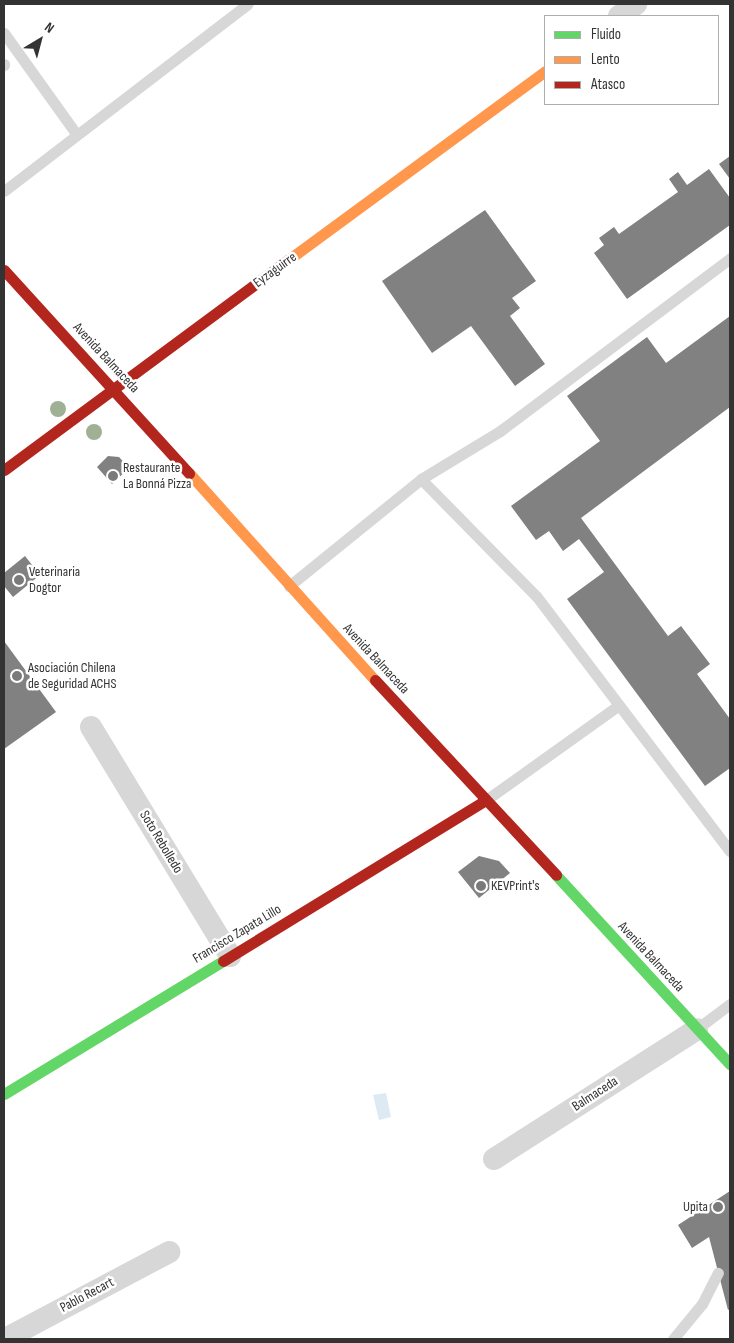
<!DOCTYPE html>
<meta charset="utf-8">
<style>
body{margin:0}
#map{position:relative;width:734px;height:1343px;overflow:hidden;background:#fff;font-family:"Sofia Sans Condensed",sans-serif}
div>[style]{position:absolute}
.water>*{inset:0;background:#dde9f3}
.building>*{inset:0;background:#818181}
.lane>*{height:11px;margin:-5.5px;padding:0 5.5px;transform-origin:5.5px;border-radius:5.5px;background:#d7d7d7}
.street>*{height:22px;margin:-11px;padding:0 11px;transform-origin:11px;border-radius:11px;background:#d7d7d7}
.fast>*{height:11px;margin:-5.5px;padding:0 5.5px;transform-origin:5.5px;border-radius:5.5px;background:#63d668}
.slow>*{height:11px;margin:-5.5px;padding:0 5.5px;transform-origin:5.5px;border-radius:5.5px;background:#ff974d}
.jam>*{height:11px;margin:-5.5px;padding:0 5.5px;transform-origin:5.5px;border-radius:5.5px;background:#b3261e}
.trees>*{width:16px;height:16px;margin:-8px;border-radius:50%;background:#a0b095}
.dots>*{width:14px;height:14px;translate:-50% -50%;box-sizing:border-box;border:2px solid #fff;border-radius:50%}
span{translate:-50% -50%;white-space:nowrap;text-align:center;line-height:1.15;-webkit-text-stroke:5px #fff;paint-order:stroke}
.street-label{font-size:14px;color:#333}
.poi-label{font-size:14px;color:#333}
.left{translate:0 -50%;text-align:left}
.right{translate:-100% -50%;text-align:right}
.frame{position:absolute;inset:0;border:5px solid #333;pointer-events:none}
.legend{position:absolute;left:544px;top:15px;width:175px;height:90px;box-sizing:border-box;background:#fff;border:1px solid #adadad;margin:0;padding:6px 9px;list-style:none;font-size:15px;color:#333}
.legend li{display:flex;align-items:center;gap:10px;height:25px}
.legend b{width:25px;border:1px solid #adadad}
.north{position:absolute;left:15px;top:15px;width:50px;height:50px;-webkit-text-stroke:4px #fff;paint-order:stroke;rotate:37deg;font-size:14px;font-weight:700;line-height:20px;text-align:center;color:#333}
.north::after{content:'';display:block;margin:auto;width:18px;height:22px;background:#333;clip-path:polygon(50% 0,100% 100%,50% 72%,0 100%)}
</style>
<div id="map">
<div class="water">
<div style="clip-path:polygon(386px 1093px,391px 1117px,379px 1120px,373px 1095px)"></div>
</div>
<div class="building">
<div style="clip-path:polygon(730px 156px,730px 179px,719px 164px)"></div>
<div style="clip-path:polygon(709px 169px,730px 198px,730px 225px,627px 299px,594px 253px,604px 245px,599px 238px,614px 227px,619px 234px,678px 192px,669px 179px,678px 172px,687px 185px)"></div>
<div style="clip-path:polygon(485px 210px,536px 281px,512px 298px,520px 308px,510px 316px,545px 364px,515px 386px,471px 326px,432px 353px,382px 281px)"></div>
<div style="clip-path:polygon(730px 316px,730px 407px,581px 518px,668px 636px,681px 626px,710px 664px,697px 674px,730px 719px,730px 768px,705px 786px,567px 599px,604px 572px,579px 539px,563px 551px,549px 531px,536px 540px,511px 506px,600px 441px,567px 396px,647px 337px,666px 363px)"></div>
<div style="clip-path:polygon(108px 456px,119px 457px,129px 468px,112px 484px,97px 467px)"></div>
<div style="clip-path:polygon(25px 556px,40px 575px,13px 597px,4px 586px,4px 573px)"></div>
<div style="clip-path:polygon(4px 641px,56px 712px,4px 749px)"></div>
<div style="clip-path:polygon(479px 856px,499px 861px,510px 873px,479px 898px,458px 872px)"></div>
<div style="clip-path:polygon(730px 1191px,730px 1309px,728px 1310px,709px 1237px,692px 1248px,678px 1225px)"></div>
</div>
<div class="lane">
<div style="left:4px;top:33px;width:125px;rotate:54.4deg"></div>
<div style="left:4px;top:65px;width:1px;rotate:-90deg"></div>
<div style="left:4px;top:191px;width:307px;rotate:-37.5deg"></div>
<div style="left:421px;top:479px;width:165px;rotate:45.5deg"></div>
<div style="left:537px;top:597px;width:319px;rotate:52.8deg"></div>
<div style="left:289px;top:586px;width:170px;rotate:-39deg"></div>
<div style="left:421px;top:479px;width:92px;rotate:-31.3deg"></div>
<div style="left:500px;top:431px;width:288px;rotate:-36.9deg"></div>
<div style="left:486px;top:800px;width:163px;rotate:-35.5deg"></div>
<div style="left:698px;top:1028px;width:40px;rotate:-37deg"></div>
<div style="left:673px;top:1339px;width:45px;rotate:-50.4deg"></div>
<div style="left:702px;top:1304px;width:35px;rotate:-63deg"></div>
</div>
<div class="street">
<div style="left:619px;top:16px;width:21px;rotate:-35deg"></div>
<div style="left:91px;top:727px;width:268px;rotate:58.7deg"></div>
<div style="left:494px;top:1159px;width:241px;rotate:-32.6deg"></div>
<div style="left:5px;top:1339px;width:186px;rotate:-27.9deg"></div>
</div>
<div class="fast">
<div style="left:556px;top:875px;width:257px;rotate:47.4deg"></div>
<div style="left:4px;top:1094px;width:256px;rotate:-31.3deg"></div>
</div>
<div class="slow">
<div style="left:288px;top:260px;width:319px;rotate:-36.3deg"></div>
<div style="left:189px;top:473px;width:278px;rotate:48.1deg"></div>
</div>
<div class="jam">
<div style="left:4px;top:270px;width:275px;rotate:47.7deg"></div>
<div style="left:4px;top:470px;width:353px;rotate:-36.5deg"></div>
<div style="left:375px;top:680px;width:266px;rotate:47.1deg"></div>
<div style="left:223px;top:961px;width:308px;rotate:-31.5deg"></div>
</div>
<div class="trees">
<div style="left:58px;top:409px"></div>
<div style="left:94px;top:432px"></div>
</div>
<div class="dots">
<div style="left:113px;top:476px;background:#7a7a7a"></div>
<div style="left:19px;top:580px;background:#7a7a7a"></div>
<div style="left:17px;top:676px;background:#7a7a7a"></div>
<div style="left:481px;top:886px;background:#7a7a7a"></div>
<div style="left:718px;top:1207px;background:#7a7a7a"></div>
</div>
<div class="street-label">
<span style="left:275px;top:270px;rotate:-36deg">Eyzaguirre</span>
<span style="left:106px;top:358px;rotate:47deg">Avenida Balmaceda</span>
<span style="left:376px;top:659px;rotate:47deg">Avenida Balmaceda</span>
<span style="left:161px;top:842px;rotate:59deg">Soto Rebolledo</span>
<span style="left:237px;top:934px;rotate:-31deg">Francisco Zapata Lillo</span>
<span style="left:651px;top:957px;rotate:47deg">Avenida Balmaceda</span>
<span style="left:595px;top:1094px;rotate:-33deg">Balmaceda</span>
<span style="left:87px;top:1295px;rotate:-28deg">Pablo Recart</span>
</div>
<div class="poi-label">
<span class="left" style="left:123px;top:476px">Restaurante<br>La Bonná Pizza</span>
<span class="left" style="left:29px;top:580px">Veterinaria<br>Dogtor</span>
<span class="left" style="left:28px;top:676px">Asociación Chilena<br>de Seguridad ACHS</span>
<span class="left" style="left:491px;top:886px">KEVPrint's</span>
<span class="right" style="left:708px;top:1207px">Upita</span>
</div>
<div class="frame"></div>
<ul class="legend">
<li><b style="height:6px;background:#63d668"></b>Fluido</li>
<li><b style="height:6px;background:#ff974d"></b>Lento</li>
<li><b style="height:6px;background:#b3261e"></b>Atasco</li>
</ul>
<div class="north">N</div>
</div>
